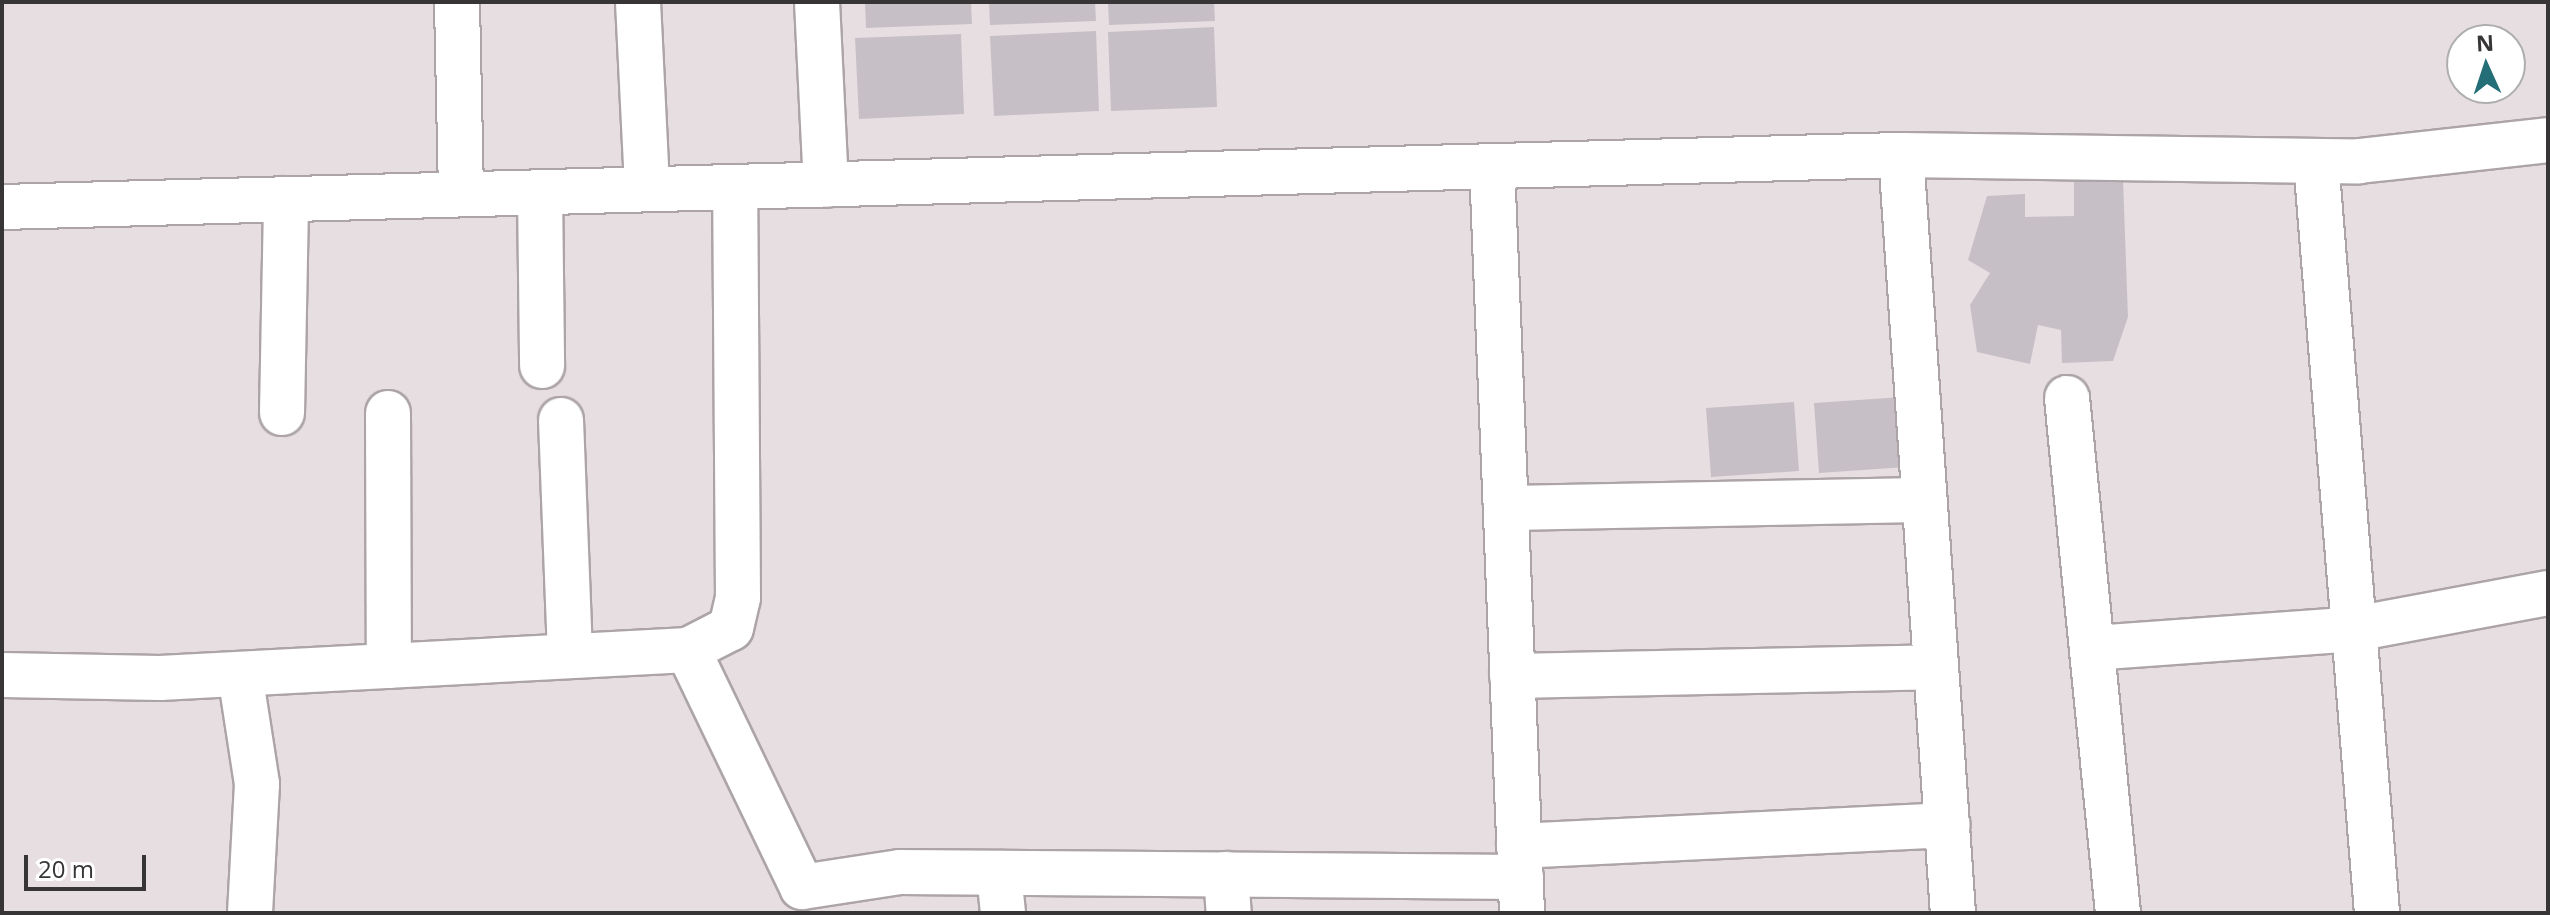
<!DOCTYPE html>
<style>
body{margin:0}
#map{position:relative;width:2550px;height:915px;overflow:hidden;background:#e7dee1;font-family:"Open Sans",sans-serif}
div>[style]{position:absolute}
.building>*{inset:0;background:#c6c0c6}
.roads{filter:drop-shadow(2px 0 #aca4a6) drop-shadow(-2px 0 #aca4a6) drop-shadow(0 2px #aca4a6) drop-shadow(0 -2px #aca4a6)}
.minor>*{height:44px;margin:-22px;padding:0 22px;transform-origin:22px;border-radius:22px;background:#fff}
span{translate:-50% -50%;white-space:nowrap;text-align:center;line-height:1.15;-webkit-text-stroke:8px #fff;paint-order:stroke}
.frame{position:absolute;inset:0;border:4px solid #383536;pointer-events:none}
.north{position:absolute;left:2446px;top:24px;width:80px;height:80px;box-sizing:border-box;background:#fff;border:2px solid #afaeaf;border-radius:50%;rotate:357deg;font-size:22px;font-weight:700;line-height:32px;text-align:center;color:#383536}
.north::after{content:'';display:block;margin:auto;width:28px;height:36px;background:#246e77;clip-path:polygon(50% 0,100% 100%,50% 72%,0 100%)}
.scale{position:absolute;left:24px;top:855px;width:122px;height:36px;box-sizing:border-box;border:4px solid #383536;border-top:0;padding-left:10px;font-size:24px;line-height:28px;white-space:nowrap;color:#383536;-webkit-text-stroke:6px #fff;paint-order:stroke}
</style>
<div id="map">
<div class="building">
<div style="clip-path:polygon(865px 2px,971px 2px,972px 24px,866px 28px)"></div>
<div style="clip-path:polygon(989px 2px,1095px 2px,1096px 21px,990px 25px)"></div>
<div style="clip-path:polygon(1108px 2px,1214px 2px,1215px 21px,1109px 25px)"></div>
<div style="clip-path:polygon(1214px 27px,1217px 107px,1111px 111px,1108px 32px)"></div>
<div style="clip-path:polygon(1096px 31px,1099px 111px,994px 116px,990px 36px)"></div>
<div style="clip-path:polygon(961px 34px,964px 114px,859px 119px,855px 38px)"></div>
<div style="clip-path:polygon(2123px 179px,2128px 317px,2113px 361px,2062px 363px,2061px 330px,2038px 325px,2030px 364px,1977px 352px,1970px 305px,1990px 273px,1968px 260px,1987px 196px,2025px 194px,2025px 217px,2074px 216px,2074px 180px)"></div>
<div style="clip-path:polygon(1902px 397px,1907px 467px,1819px 473px,1814px 403px)"></div>
<div style="clip-path:polygon(1794px 402px,1799px 471px,1711px 477px,1706px 408px)"></div>
</div>
<div class="roads">
<div class="minor">
<div style="left:457px;top:2px;width:192px;rotate:88.8deg"></div>
<div style="left:638px;top:2px;width:187px;rotate:87.2deg"></div>
<div style="left:817px;top:2px;width:183px;rotate:87.2deg"></div>
<div style="left:1901px;top:155px;width:760px;rotate:86.08deg"></div>
<div style="left:2316px;top:161px;width:754px;rotate:85.36deg"></div>
<div style="left:1492px;top:166px;width:748px;rotate:87.7deg"></div>
<div style="left:540px;top:192px;width:174px;rotate:89.3deg"></div>
<div style="left:2px;top:207px;width:1900px;rotate:-1.57deg"></div>
<div style="left:1901px;top:155px;width:458px;rotate:0.8deg"></div>
<div style="left:2359px;top:161px;width:190px;rotate:-6.3deg"></div>
<div style="left:2067px;top:398px;width:518px;rotate:84.34deg"></div>
<div style="left:282px;top:413px;width:214px;rotate:-88.9deg"></div>
<div style="left:388px;top:413px;width:253px;rotate:89.8deg"></div>
<div style="left:561px;top:420px;width:236px;rotate:87.8deg"></div>
<div style="left:1506px;top:508px;width:418px;rotate:-1.1deg"></div>
<div style="left:2092px;top:648px;width:263px;rotate:-4.1deg"></div>
<div style="left:2354px;top:629px;width:197px;rotate:-10.5deg"></div>
<div style="left:688px;top:650px;width:263px;rotate:64.3deg"></div>
<div style="left:802px;top:887px;width:99px;rotate:-8.7deg"></div>
<div style="left:900px;top:872px;width:621px;rotate:0.46deg"></div>
<div style="left:240px;top:674px;width:111px;rotate:81.2deg"></div>
<div style="left:257px;top:784px;width:129px;rotate:93.1deg"></div>
<div style="left:2px;top:675px;width:158px;rotate:1.1deg"></div>
<div style="left:160px;top:678px;width:529px;rotate:-3.04deg"></div>
<div style="left:688px;top:650px;width:48px;rotate:-27.1deg"></div>
<div style="left:731px;top:628px;width:31px;rotate:-77deg"></div>
<div style="left:738px;top:598px;width:411px;rotate:-90.4deg"></div>
<div style="left:1512px;top:676px;width:424px;rotate:-1.2deg"></div>
<div style="left:1519px;top:846px;width:429px;rotate:-2.8deg"></div>
<div style="left:999px;top:873px;width:40px;rotate:84.3deg"></div>
<div style="left:1226px;top:874px;width:39px;rotate:86deg"></div>
</div>
</div>
<div class="frame"></div>
<div class="north">N</div>
<div class="scale">20 m</div>
</div>
